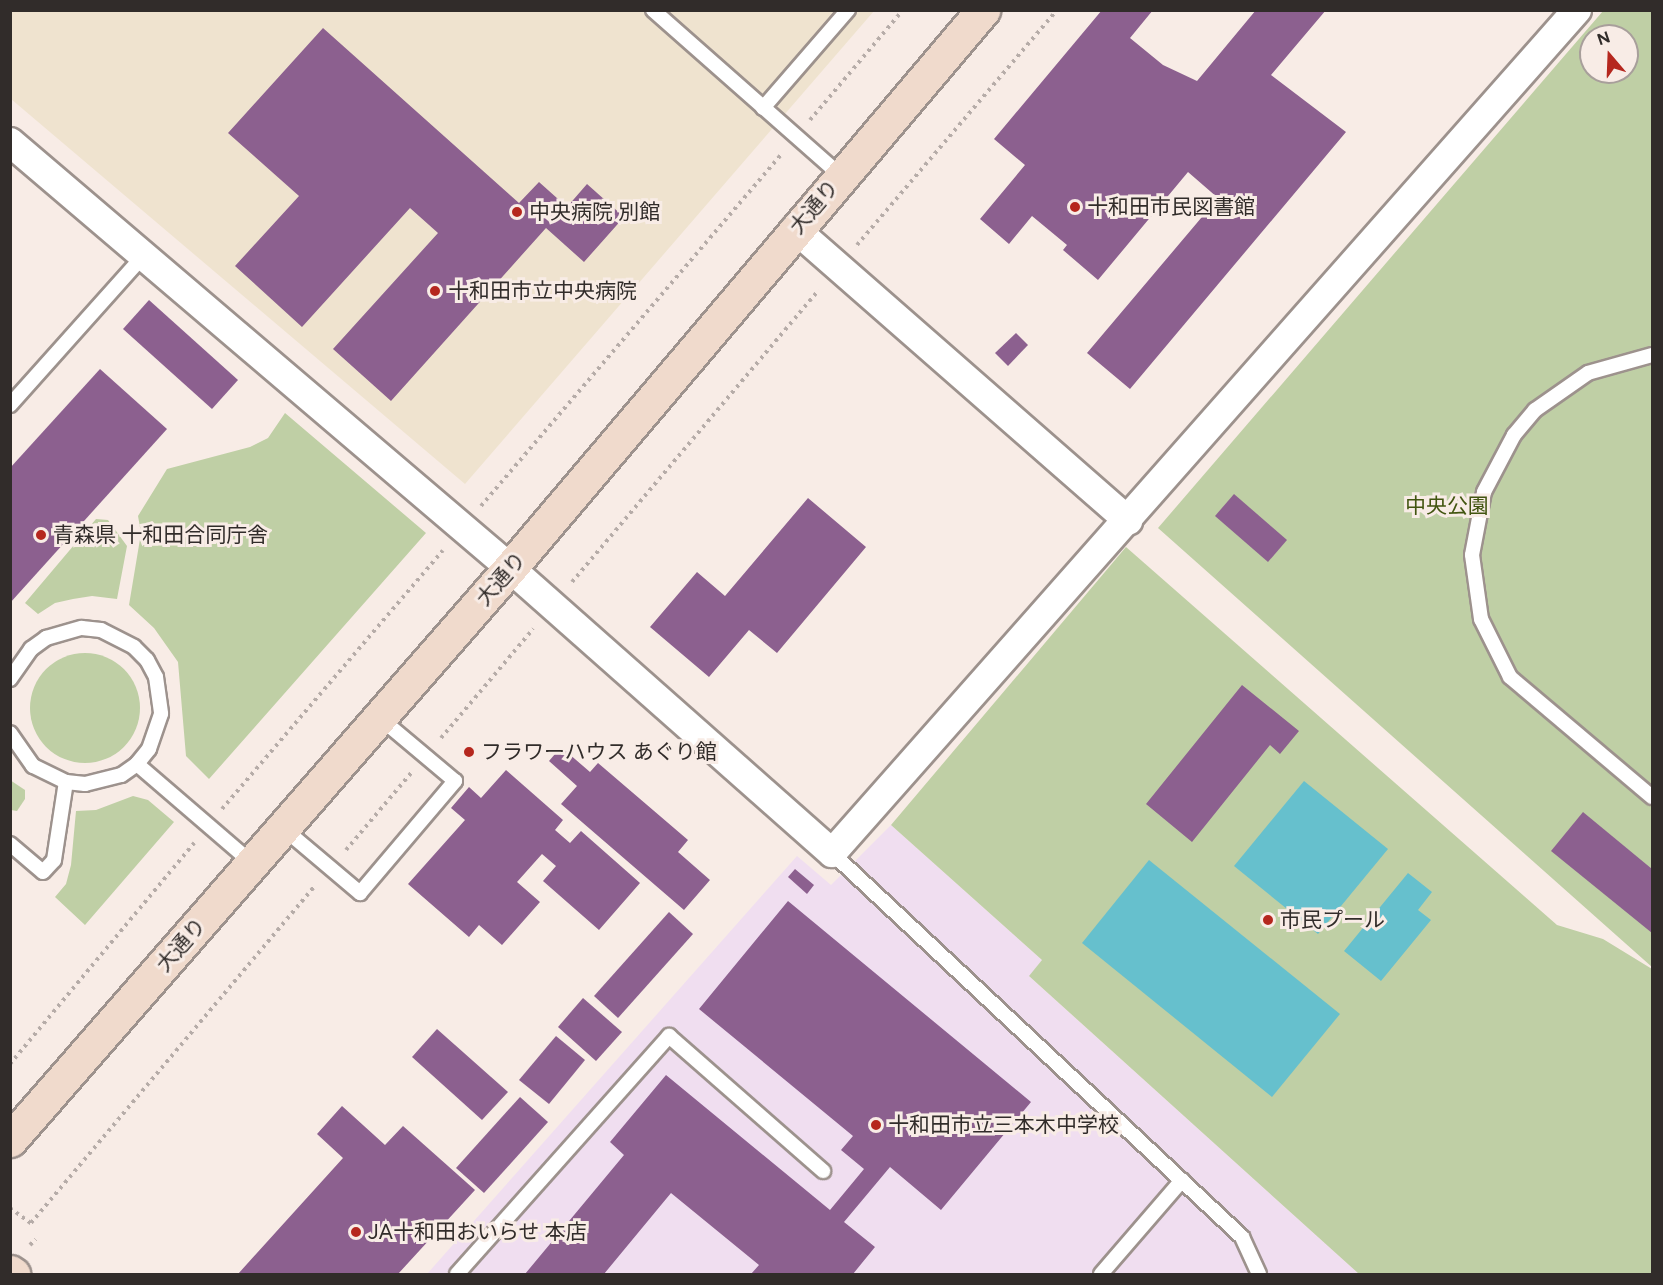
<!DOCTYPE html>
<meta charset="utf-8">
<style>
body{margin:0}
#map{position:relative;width:1663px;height:1285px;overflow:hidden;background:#f8ece6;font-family:Figtree,"Noto Sans JP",sans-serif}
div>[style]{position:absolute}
.education>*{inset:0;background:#f0def0}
.medical>*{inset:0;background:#efe3cf}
.green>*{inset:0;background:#bfcfa5}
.round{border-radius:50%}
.water>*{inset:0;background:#66c0cd}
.building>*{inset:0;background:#8c608f}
.path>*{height:4px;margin-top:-2px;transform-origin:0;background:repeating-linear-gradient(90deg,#b6aca8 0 3px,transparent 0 7.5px)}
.roads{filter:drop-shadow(2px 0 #9d928d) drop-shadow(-2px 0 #9d928d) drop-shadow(0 2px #9d928d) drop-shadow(0 -2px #9d928d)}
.lane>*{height:14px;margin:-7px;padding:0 7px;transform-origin:7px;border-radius:7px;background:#fff}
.street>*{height:28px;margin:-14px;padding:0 14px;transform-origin:14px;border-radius:14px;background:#fff}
.secondary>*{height:33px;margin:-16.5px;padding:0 16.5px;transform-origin:16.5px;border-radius:16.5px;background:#f0dacc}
.dots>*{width:16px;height:16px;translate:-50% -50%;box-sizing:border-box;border:3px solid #f8ece6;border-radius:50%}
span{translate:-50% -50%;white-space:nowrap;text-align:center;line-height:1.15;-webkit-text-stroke:6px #f8ece6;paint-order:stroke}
.street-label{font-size:21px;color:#312c2a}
.poi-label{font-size:21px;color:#312c2a}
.left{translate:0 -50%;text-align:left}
.park-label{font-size:21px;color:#425510}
.frame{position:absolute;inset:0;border:12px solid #312c2a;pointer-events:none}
.north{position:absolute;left:1579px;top:24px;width:60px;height:60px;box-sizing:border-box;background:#f8ece6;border:2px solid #a89f9b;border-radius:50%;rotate:341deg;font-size:16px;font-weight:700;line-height:24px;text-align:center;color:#312c2a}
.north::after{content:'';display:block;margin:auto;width:21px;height:27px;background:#b5271e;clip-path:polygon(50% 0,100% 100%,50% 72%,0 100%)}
</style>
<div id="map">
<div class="education">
<div style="clip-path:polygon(891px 825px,1042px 960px,1030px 977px,1359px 1274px,427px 1274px,797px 856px,831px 885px)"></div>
</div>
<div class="medical">
<div style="clip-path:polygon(11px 11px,874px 11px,465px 484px,11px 99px)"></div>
</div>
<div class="green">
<div style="clip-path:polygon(evenodd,1603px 11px,1652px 11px,1652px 967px,1158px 528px,1603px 11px,1591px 36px,1627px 36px,1627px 72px,1591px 72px,1591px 36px)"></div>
<div style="clip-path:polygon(285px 413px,426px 533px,209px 779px,186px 756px,178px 662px,154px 628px,129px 605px,141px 533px,138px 516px,167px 469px,250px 447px,268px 438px)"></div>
<div style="clip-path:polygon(96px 519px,108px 520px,127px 546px,117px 599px,92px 596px,73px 599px,55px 603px,38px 614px,25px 603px)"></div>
<div style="clip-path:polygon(1126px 547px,1557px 925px,1603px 939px,1652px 969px,1652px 1274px,1359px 1274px,1029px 976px,1042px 960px,891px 825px)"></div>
<div class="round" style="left:30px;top:653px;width:110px;height:110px"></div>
<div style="clip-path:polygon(10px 780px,25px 790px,25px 799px,17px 811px,11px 810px)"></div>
<div style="clip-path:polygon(133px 796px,148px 800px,174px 822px,85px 925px,55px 897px,66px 884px,71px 865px,76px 811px,96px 810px)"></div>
</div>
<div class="water">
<div style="clip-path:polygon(1304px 781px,1388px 849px,1318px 934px,1234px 866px)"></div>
<div style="clip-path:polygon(1149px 860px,1340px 1014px,1272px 1097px,1082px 943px)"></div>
<div style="clip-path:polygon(1408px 873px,1432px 892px,1418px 910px,1431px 920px,1381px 981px,1344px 951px)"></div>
</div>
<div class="building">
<div style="clip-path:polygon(1102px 10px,1153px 10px,1130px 38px,1163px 65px,1197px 81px,1256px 10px,1326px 10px,1271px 75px,1346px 132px,1130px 389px,1087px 353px,1218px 198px,1188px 172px,1098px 280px,1063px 250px,1067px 245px,1032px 216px,1009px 244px,980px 219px,1025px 165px,994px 139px)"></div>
<div style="clip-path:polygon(323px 28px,519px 203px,539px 182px,567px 207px,587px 184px,624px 217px,584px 262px,546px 228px,391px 401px,333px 349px,438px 233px,410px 208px,302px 327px,235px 266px,299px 196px,228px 133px)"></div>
<div style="clip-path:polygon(149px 300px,238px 380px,212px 409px,123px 329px)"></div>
<div style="clip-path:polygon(1016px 333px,1028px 345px,1008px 366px,995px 353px)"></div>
<div style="clip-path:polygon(100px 369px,167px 429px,10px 603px,10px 468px)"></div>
<div style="clip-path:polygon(1234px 494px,1287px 540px,1268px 562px,1215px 516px)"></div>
<div style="clip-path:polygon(808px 498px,866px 547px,777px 653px,749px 630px,709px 677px,650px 627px,697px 572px,725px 596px)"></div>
<div style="clip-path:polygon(1242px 685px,1299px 731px,1280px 754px,1270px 745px,1192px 842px,1146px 804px)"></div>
<div style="clip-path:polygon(561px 747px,590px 772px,598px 763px,688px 840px,678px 852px,710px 880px,684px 910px,561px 804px,577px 786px,549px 761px)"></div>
<div style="clip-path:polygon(506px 770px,563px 820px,555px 830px,570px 843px,581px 831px,640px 883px,599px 930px,543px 881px,556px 866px,542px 854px,517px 882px,540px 902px,502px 945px,479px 925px,469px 937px,408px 884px,465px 820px,451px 808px,469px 787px,481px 798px)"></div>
<div style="clip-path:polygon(1583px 812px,1652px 869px,1652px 933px,1551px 851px)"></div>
<div style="clip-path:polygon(795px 869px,814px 885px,807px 894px,788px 877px)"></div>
<div style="clip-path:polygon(788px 901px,1031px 1102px,941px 1210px,890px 1167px,844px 1222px,875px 1247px,853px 1274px,751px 1274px,759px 1265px,671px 1193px,604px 1274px,525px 1274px,624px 1155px,610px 1142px,666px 1075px,830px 1210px,864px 1169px,841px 1150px,853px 1136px,699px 1009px)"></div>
<div style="clip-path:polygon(669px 912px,693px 934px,618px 1018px,594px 996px)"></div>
<div style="clip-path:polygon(583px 998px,622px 1032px,596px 1061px,558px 1027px)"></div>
<div style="clip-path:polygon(437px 1029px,508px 1092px,482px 1120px,412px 1057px)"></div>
<div style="clip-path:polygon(556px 1036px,585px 1060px,549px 1104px,519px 1080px)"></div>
<div style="clip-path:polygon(520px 1097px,548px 1122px,484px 1193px,456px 1168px)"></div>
<div style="clip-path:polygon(342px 1106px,385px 1145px,403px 1126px,475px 1190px,398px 1274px,238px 1274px,343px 1158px,317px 1134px)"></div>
</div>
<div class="path">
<div style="left:810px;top:120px;width:144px;rotate:-49.8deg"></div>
<div style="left:857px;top:245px;width:309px;rotate:-49.6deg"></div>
<div style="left:481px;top:506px;width:464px;rotate:-49.5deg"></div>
<div style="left:572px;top:582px;width:382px;rotate:-49.8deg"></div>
<div style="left:441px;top:738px;width:143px;rotate:-49.8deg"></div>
<div style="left:222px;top:809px;width:340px;rotate:-49.5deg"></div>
<div style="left:346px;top:850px;width:101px;rotate:-49.8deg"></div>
<div style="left:10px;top:1064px;width:288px;rotate:-50.2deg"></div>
<div style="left:10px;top:1208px;width:26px;rotate:36deg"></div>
<div style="left:31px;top:1223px;width:442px;rotate:-49.9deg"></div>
<div style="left:30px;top:1245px;width:8px;rotate:-45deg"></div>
</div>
<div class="roads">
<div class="lane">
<div style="left:653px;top:10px;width:249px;rotate:41.4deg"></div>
<div style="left:763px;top:108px;width:130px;rotate:-49.1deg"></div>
<div style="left:1652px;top:355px;width:66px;rotate:164.3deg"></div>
<div style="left:1588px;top:373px;width:65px;rotate:145.1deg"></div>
<div style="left:1535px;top:410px;width:33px;rotate:130deg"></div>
<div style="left:1514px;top:435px;width:64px;rotate:117.8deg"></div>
<div style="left:1484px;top:492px;width:64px;rotate:100.8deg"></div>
<div style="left:1472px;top:555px;width:65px;rotate:82deg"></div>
<div style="left:1481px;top:619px;width:65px;rotate:63.4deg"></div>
<div style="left:1510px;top:677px;width:186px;rotate:40.2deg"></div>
<div style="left:10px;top:405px;width:201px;rotate:-48.2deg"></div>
<div style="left:10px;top:679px;width:37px;rotate:-55deg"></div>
<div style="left:31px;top:649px;width:19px;rotate:-36deg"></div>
<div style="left:46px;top:638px;width:37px;rotate:-16deg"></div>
<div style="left:82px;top:628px;width:19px;rotate:6deg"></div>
<div style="left:101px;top:630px;width:37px;rotate:27deg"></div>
<div style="left:134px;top:647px;width:18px;rotate:45deg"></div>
<div style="left:147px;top:660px;width:19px;rotate:62deg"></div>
<div style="left:156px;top:677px;width:37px;rotate:82deg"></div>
<div style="left:161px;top:714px;width:37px;rotate:109deg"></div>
<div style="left:149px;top:749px;width:19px;rotate:129deg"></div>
<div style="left:137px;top:764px;width:19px;rotate:145deg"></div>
<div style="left:121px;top:775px;width:37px;rotate:166deg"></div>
<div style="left:85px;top:784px;width:19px;rotate:-174deg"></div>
<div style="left:66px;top:782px;width:37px;rotate:-154deg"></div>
<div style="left:33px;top:766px;width:40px;rotate:-124.9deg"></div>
<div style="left:137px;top:764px;width:152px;rotate:40.7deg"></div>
<div style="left:283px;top:828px;width:101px;rotate:40.2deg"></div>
<div style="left:360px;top:893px;width:147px;rotate:-49.7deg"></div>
<div style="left:455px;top:781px;width:98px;rotate:-140deg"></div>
<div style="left:10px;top:844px;width:43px;rotate:40.3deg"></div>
<div style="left:43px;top:872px;width:16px;rotate:-47deg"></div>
<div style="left:54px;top:860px;width:79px;rotate:-81.3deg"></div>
<div style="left:832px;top:853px;width:562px;rotate:43.12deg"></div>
<div style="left:1242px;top:1237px;width:41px;rotate:65.3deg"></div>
<div style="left:457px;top:1274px;width:319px;rotate:-48.3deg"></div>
<div style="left:669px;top:1036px;width:205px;rotate:41.2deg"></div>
<div style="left:1101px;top:1274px;width:124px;rotate:-49.2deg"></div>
</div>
<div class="street">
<div style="left:10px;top:142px;width:657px;rotate:40.43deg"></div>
<div style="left:510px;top:568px;width:430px;rotate:41.5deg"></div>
<div style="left:832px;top:853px;width:1125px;rotate:-48.53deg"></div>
<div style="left:795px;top:229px;width:443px;rotate:41.2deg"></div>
</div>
<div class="secondary">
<div style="left:10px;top:1140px;width:760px;rotate:-48.84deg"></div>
<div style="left:510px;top:568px;width:732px;rotate:-49.71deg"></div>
<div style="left:10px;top:1272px;width:4px;rotate:34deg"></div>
</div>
</div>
<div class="dots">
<div style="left:1075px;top:207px;background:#b5271e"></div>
<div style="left:517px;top:212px;background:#b5271e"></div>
<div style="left:435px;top:291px;background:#b5271e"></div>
<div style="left:41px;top:535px;background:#b5271e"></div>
<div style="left:469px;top:752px;background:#b5271e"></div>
<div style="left:1268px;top:920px;background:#b5271e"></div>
<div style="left:876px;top:1125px;background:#b5271e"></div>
<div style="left:356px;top:1232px;background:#b5271e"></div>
</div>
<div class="street-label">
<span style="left:814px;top:207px;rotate:-50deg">大通り</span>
<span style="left:501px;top:579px;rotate:-49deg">大通り</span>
<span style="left:181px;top:945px;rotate:-49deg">大通り</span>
</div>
<div class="poi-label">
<span class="left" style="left:1087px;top:207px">十和田市民図書館</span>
<span class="left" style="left:529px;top:212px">中央病院 別館</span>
<span class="left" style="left:448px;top:291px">十和田市立中央病院</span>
<span class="left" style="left:53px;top:535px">青森県 十和田合同庁舎</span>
<span class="left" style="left:481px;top:752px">フラワーハウス あぐり館</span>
<span class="left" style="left:1280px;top:920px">市民プール</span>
<span class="left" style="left:888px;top:1125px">十和田市立三本木中学校</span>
<span class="left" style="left:368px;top:1232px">JA十和田おいらせ 本店</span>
</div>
<div class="park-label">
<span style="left:1447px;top:506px">中央公園</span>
</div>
<div class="frame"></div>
<div class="north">N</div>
</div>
